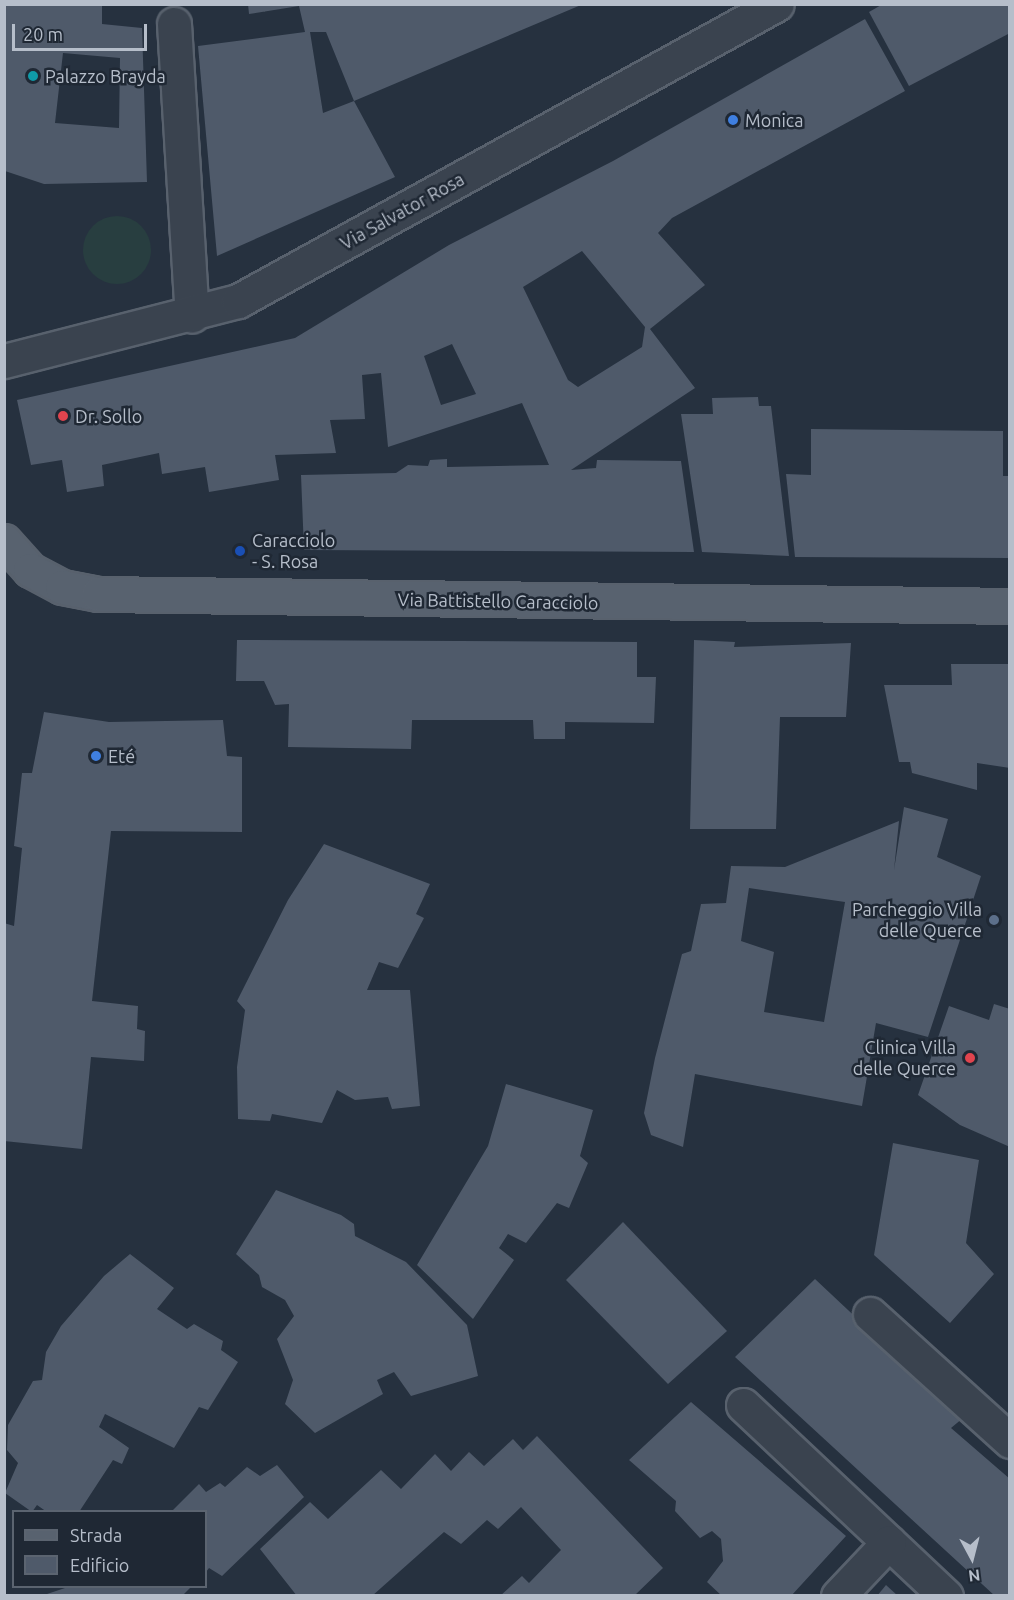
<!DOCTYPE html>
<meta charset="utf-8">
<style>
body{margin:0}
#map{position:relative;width:1014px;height:1600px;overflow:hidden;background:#26313f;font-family:Ubuntu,sans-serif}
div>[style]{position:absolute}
.green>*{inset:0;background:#283e40}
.round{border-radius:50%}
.building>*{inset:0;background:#4f5a6a}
.roads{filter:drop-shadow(2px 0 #58616d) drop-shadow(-2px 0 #58616d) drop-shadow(0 2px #58616d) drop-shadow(0 -2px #58616d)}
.minor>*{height:33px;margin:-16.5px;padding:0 16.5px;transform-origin:16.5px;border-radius:16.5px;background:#3a434f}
.major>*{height:33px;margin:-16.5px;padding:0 16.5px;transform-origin:16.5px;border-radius:16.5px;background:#58626f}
.dots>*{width:16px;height:16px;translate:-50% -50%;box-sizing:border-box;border:3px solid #1f2834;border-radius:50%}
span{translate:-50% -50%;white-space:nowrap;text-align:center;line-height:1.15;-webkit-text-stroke:5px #1f2834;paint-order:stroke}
.poi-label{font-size:18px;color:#b6beca}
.left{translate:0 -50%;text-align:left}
.right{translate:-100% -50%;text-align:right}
.street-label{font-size:18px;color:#b6beca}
.frame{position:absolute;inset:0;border:6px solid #b6beca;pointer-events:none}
.legend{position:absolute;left:12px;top:1510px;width:195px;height:78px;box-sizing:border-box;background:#1f2834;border:2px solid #5b6470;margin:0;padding:8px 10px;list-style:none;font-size:18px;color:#b6beca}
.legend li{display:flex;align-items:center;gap:12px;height:30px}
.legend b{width:30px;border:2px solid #5b6470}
.north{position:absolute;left:942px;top:1528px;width:60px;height:60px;-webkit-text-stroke:4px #1f2834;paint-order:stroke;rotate:173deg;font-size:16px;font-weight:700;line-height:24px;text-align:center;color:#b6beca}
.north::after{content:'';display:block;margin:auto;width:21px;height:27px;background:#b6beca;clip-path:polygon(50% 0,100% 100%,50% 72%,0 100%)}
.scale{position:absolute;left:12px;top:24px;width:135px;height:27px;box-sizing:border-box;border:3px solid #b6beca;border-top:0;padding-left:8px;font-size:18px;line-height:21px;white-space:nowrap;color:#b6beca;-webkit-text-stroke:4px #1f2834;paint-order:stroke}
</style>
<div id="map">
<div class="green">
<div class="round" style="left:83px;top:216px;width:68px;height:68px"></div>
</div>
<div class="building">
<div style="clip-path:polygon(evenodd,5px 4px,102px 4px,102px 24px,142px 28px,147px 182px,44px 184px,5px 171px,5px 4px,63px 53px,120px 58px,119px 128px,55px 123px,63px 53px)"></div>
<div style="clip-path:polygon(evenodd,248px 4px,581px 5px,354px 101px,395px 177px,217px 256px,198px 46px,305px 32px,299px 6px,249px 14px,248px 4px,310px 32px,326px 32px,354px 101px,323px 113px,310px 32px)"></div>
<div style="clip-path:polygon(883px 4px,1010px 4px,1010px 33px,909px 86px,869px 12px)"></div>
<div style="clip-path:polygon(evenodd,865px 19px,905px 91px,672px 218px,658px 233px,705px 285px,650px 329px,695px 388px,571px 470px,596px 468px,597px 460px,681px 461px,694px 552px,304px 550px,301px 475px,396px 473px,408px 465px,428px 466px,430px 460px,447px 459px,447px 467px,549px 465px,522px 403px,388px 447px,381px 373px,362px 375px,365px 419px,330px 420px,336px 453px,275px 455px,279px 480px,209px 492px,205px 467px,162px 474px,159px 453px,102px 465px,104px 486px,67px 492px,62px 460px,31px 465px,17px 400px,295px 338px,449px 245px,613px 161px,865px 19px,582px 251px,645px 327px,642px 347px,578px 387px,568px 380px,523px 287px,582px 251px,865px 19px,452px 344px,476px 394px,441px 405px,424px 356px,452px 344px)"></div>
<div style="clip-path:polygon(758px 397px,759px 406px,771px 406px,789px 556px,702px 552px,681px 414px,713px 414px,712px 398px)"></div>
<div style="clip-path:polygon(811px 429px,1003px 431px,1003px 476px,1010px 476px,1010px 558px,795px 557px,786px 474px,811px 475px)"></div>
<div style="clip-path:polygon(237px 640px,637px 642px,637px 677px,656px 677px,654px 723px,565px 722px,565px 739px,534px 739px,533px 720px,412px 720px,411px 749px,288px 747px,289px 704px,275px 705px,264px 681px,236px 681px)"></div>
<div style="clip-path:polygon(694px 640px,735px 642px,734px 647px,851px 643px,846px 717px,780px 717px,776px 829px,690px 829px)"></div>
<div style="clip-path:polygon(951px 664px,1010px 664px,1010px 768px,977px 763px,977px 790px,912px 773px,910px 762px,899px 762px,884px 685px,952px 685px)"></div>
<div style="clip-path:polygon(44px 712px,109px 722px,223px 720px,227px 756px,242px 757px,242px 832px,111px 831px,92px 1001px,138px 1006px,137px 1029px,145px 1031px,144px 1061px,91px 1057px,82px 1149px,4px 1141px,4px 923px,14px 926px,22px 848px,14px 846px,22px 773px,32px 773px)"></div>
<div style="clip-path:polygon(evenodd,904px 807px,948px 819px,937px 857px,981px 876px,928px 1037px,876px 1023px,862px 1106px,695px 1074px,683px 1147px,651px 1135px,644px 1113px,655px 1058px,682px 954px,691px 951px,701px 904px,726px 903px,731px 866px,785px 867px,899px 821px,894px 870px,904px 807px,749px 888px,845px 902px,824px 1022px,764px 1012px,774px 952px,741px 941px,749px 888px)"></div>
<div style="clip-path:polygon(324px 844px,430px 884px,416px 914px,424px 918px,398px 968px,379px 962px,367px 990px,410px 990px,420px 1106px,392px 1109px,388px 1097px,355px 1100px,337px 1090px,322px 1123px,272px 1114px,270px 1121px,238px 1119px,237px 1067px,245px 1010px,237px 1001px,288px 900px)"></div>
<div style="clip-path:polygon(994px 1004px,1010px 1009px,1010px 1147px,960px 1125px,918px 1095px,949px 1006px,989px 1020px)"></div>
<div style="clip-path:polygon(506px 1084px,593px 1110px,580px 1156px,588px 1163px,569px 1208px,557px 1203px,526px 1243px,508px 1234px,499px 1248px,514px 1260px,473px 1319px,417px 1265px,488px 1146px)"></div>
<div style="clip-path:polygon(893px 1143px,979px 1160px,966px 1243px,994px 1274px,950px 1323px,874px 1255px)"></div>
<div style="clip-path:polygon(276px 1190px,341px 1215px,354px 1224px,355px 1236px,406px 1262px,467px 1325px,478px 1376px,411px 1396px,394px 1372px,377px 1380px,383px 1394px,315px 1433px,285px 1404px,293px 1380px,277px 1339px,294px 1316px,285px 1300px,262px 1287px,259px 1275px,236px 1254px)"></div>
<div style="clip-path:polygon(623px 1222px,727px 1331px,668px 1384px,566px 1280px)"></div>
<div style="clip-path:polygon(130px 1254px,174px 1288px,157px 1309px,187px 1329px,194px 1324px,223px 1341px,221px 1350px,238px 1362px,208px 1410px,199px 1407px,174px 1448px,105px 1414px,99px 1427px,129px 1448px,122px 1464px,113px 1460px,79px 1512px,47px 1512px,37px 1505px,32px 1512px,5px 1493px,18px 1463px,7px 1450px,8px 1425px,33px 1381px,42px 1380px,46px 1352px,61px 1326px,104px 1276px)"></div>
<div style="clip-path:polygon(815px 1279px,963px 1418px,951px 1428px,1010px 1479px,1010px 1596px,995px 1596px,735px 1357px)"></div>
<div style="clip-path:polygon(691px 1402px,846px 1536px,791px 1596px,722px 1596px,707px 1582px,723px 1561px,721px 1539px,712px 1531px,700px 1538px,675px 1511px,676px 1501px,629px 1460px)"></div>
<div style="clip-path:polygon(537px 1436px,663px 1568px,634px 1596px,500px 1596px,522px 1576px,529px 1583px,561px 1550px,521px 1507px,498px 1529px,487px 1520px,461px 1544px,444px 1532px,372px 1596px,297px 1596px,260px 1549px,310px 1502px,328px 1519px,381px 1470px,401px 1489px,435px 1454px,451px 1471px,469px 1452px,484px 1466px,513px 1439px,523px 1450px)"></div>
<div style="clip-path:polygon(277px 1465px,304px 1497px,222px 1576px,209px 1568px,206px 1572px,206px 1512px,171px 1512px,199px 1484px,206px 1492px,220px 1483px,225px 1487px,247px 1467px,260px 1476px)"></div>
<div style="clip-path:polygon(886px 1585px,898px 1596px,877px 1596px)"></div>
<div style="clip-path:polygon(68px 1587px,191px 1587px,182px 1596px,41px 1596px)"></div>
</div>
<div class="roads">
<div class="minor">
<div style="left:174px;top:24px;width:292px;rotate:86.5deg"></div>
<div style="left:4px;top:361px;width:242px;rotate:-14.4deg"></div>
<div style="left:238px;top:301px;width:615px;rotate:-28.86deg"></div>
<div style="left:870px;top:1314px;width:189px;rotate:42.2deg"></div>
<div style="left:743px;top:1405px;width:279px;rotate:43.3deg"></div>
<div style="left:838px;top:1596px;width:74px;rotate:-46.6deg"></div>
</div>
<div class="major">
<div style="left:4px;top:541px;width:39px;rotate:48deg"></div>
<div style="left:30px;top:570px;width:36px;rotate:28deg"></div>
<div style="left:62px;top:587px;width:37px;rotate:11deg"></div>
<div style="left:98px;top:594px;width:912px;rotate:0.75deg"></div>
</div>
</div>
<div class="dots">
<div style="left:33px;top:76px;background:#0f9aa8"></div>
<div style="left:733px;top:120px;background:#3f7fe0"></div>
<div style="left:63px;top:416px;background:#e0444e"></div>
<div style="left:240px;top:551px;background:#1a4fb4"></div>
<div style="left:96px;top:756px;background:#3f7fe0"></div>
<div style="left:994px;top:920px;background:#5c6f8a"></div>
<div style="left:970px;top:1058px;background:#e0444e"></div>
</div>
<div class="poi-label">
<span class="left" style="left:45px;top:76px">Palazzo Brayda</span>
<span class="left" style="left:745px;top:120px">Monica</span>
<span class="left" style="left:75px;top:416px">Dr. Sollo</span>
<span class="left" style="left:252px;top:551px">Caracciolo<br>- S. Rosa</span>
<span class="left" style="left:108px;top:756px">Eté</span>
<span class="right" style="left:982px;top:920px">Parcheggio Villa<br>delle Querce</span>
<span class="right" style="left:956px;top:1058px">Clinica Villa<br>delle Querce</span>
</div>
<div class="street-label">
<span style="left:402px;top:211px;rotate:-29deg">Via Salvator Rosa</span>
<span style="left:498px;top:601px;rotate:1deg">Via Battistello Caracciolo</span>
</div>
<div class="frame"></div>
<ul class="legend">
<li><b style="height:8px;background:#58626f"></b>Strada</li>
<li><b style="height:16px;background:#4f5a6a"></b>Edificio</li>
</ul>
<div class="north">N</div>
<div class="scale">20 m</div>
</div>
